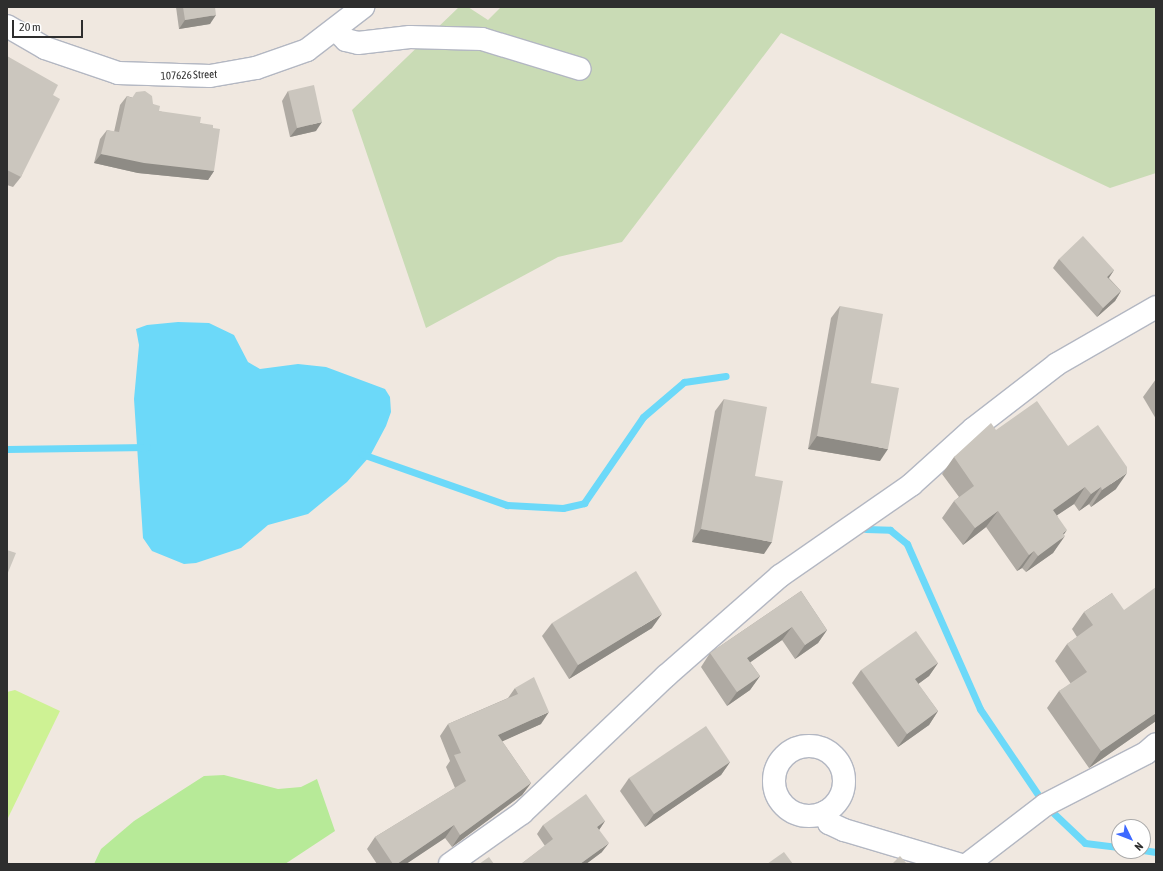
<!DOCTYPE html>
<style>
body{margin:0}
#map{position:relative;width:1163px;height:871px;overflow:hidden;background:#f0e8e0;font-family:"Asap Condensed",sans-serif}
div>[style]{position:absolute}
.green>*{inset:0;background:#b7ea98}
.cemetery>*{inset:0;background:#c9dbb5}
.pitch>*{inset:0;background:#cef294}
.water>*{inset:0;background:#6cd9f9}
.stream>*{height:7px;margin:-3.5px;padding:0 3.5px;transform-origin:3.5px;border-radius:3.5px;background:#6cd9f9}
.roads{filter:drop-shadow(1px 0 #b3b7c2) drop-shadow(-1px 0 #b3b7c2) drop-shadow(0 1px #b3b7c2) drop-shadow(0 -1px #b3b7c2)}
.minor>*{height:22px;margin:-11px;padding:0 11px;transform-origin:11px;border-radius:11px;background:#fff}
.minor>.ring{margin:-11px;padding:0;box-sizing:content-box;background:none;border:22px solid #fff;border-radius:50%}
.wall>*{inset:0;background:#afaaa3}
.shaded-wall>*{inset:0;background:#8e8b85}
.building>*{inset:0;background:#cbc6be}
span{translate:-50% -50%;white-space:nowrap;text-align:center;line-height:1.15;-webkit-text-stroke:4px #fff;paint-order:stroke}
.street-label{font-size:11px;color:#2e2e2e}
.frame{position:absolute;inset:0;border:8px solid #2e2e2e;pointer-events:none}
.north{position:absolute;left:1111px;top:819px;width:40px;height:40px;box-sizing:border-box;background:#fff;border:1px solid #ababab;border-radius:50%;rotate:133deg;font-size:11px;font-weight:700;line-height:16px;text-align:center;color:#2e2e2e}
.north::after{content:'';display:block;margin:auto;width:14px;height:18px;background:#3d69ff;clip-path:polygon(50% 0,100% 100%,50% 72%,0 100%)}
.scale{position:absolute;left:12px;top:20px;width:71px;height:18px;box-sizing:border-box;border:2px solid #2e2e2e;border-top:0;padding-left:5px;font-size:12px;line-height:14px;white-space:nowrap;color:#2e2e2e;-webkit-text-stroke:3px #fff;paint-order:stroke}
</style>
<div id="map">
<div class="green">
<div style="clip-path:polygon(224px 775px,278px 789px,301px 787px,317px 779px,335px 831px,285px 864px,94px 864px,101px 849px,134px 821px,204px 776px)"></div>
</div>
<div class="cemetery">
<div style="clip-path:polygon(459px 7px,468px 7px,488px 20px,501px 7px,1156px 7px,1156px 173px,1110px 188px,781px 33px,622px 242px,558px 257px,426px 328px,352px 110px)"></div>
</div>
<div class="pitch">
<div style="clip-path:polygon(15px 690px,60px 711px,7px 820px,7px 692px)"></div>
</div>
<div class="water">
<div style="clip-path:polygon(178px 322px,209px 323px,234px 335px,248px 362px,260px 369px,298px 364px,326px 367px,385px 389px,390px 397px,391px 412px,386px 426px,370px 456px,347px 482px,308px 514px,268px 525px,241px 548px,196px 563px,184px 564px,152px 551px,143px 538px,134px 399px,139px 345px,136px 329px,147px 325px)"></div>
</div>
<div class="stream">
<div style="left:7px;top:449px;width:140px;rotate:-0.8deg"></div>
<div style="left:362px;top:454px;width:154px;rotate:19.4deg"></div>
<div style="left:507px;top:505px;width:56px;rotate:3.1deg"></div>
<div style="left:563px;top:508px;width:22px;rotate:-13deg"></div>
<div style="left:584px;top:503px;width:104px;rotate:-55.5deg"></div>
<div style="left:643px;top:417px;width:54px;rotate:-40.5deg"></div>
<div style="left:684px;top:382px;width:42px;rotate:-8.1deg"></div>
<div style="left:866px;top:529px;width:24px;rotate:2deg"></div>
<div style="left:890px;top:530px;width:22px;rotate:39deg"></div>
<div style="left:907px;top:544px;width:180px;rotate:66.1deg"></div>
<div style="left:980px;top:709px;width:116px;rotate:55.9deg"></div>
<div style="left:1045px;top:805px;width:55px;rotate:43.5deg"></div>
<div style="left:1085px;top:843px;width:34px;rotate:7deg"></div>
<div style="left:1143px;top:850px;width:13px;rotate:9deg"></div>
</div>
<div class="roads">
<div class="minor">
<div style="left:7px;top:26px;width:44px;rotate:30.1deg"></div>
<div style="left:45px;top:48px;width:77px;rotate:18.9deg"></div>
<div style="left:118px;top:73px;width:92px;rotate:1.9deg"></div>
<div style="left:210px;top:76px;width:47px;rotate:-9.9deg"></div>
<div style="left:256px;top:68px;width:54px;rotate:-19.4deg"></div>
<div style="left:307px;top:50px;width:71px;rotate:-37.5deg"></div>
<div style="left:336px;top:30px;width:14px;rotate:45deg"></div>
<div style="left:346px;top:40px;width:12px;rotate:14deg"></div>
<div style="left:358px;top:43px;width:52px;rotate:-6.6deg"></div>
<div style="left:410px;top:37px;width:72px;rotate:1.6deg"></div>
<div style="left:482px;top:39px;width:102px;rotate:17deg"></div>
<div class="ring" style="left:774px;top:746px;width:48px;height:48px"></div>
<div style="left:825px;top:812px;width:12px;rotate:70deg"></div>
<div style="left:829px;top:823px;width:17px;rotate:25deg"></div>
<div style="left:844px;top:830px;width:119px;rotate:16.6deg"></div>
<div style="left:450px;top:864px;width:88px;rotate:-35.3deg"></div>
<div style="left:522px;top:813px;width:199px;rotate:-43.6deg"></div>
<div style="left:666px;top:676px;width:152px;rotate:-41.3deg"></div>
<div style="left:780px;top:576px;width:160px;rotate:-34.8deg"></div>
<div style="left:911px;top:485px;width:84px;rotate:-42.1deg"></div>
<div style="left:973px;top:429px;width:106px;rotate:-37.7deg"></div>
<div style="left:1057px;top:364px;width:114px;rotate:-29.9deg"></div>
<div style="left:968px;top:864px;width:97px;rotate:-37.5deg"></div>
<div style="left:1045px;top:805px;width:114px;rotate:-27.2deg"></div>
<div style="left:1146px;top:753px;width:13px;rotate:-42deg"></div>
</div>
</div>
<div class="wall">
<div style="clip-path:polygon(176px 7px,215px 7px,210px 24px,179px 29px)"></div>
<div style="clip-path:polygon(7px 56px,53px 95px,21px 177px,13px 187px,7px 185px)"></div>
<div style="clip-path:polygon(288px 91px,316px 131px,290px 137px,282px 101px)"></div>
<div style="clip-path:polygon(127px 96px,153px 104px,159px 111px,200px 123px,213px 128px,214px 171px,208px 180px,138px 173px,94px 163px,100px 139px,107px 130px,114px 132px,120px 105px)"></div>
<div style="clip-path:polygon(1059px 259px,1114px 270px,1109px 278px,1121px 291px,1115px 301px,1097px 317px,1053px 268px)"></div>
<div style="clip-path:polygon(840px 306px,871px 383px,880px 461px,808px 449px,831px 318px)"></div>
<div style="clip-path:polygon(1156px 379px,1156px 419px,1143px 397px)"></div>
<div style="clip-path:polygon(724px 399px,755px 476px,764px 554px,692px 542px,715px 411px)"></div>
<div style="clip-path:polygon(996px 430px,1068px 446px,1116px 489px,1091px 507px,1089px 504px,1079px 511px,1074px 504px,1057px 515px,1064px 535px,1053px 553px,1026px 572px,1022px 568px,1017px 571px,986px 527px,963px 545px,942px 518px,954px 501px,959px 497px,942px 474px,954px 457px)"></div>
<div style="clip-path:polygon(801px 591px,827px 630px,818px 643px,795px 659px,782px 640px,750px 662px,760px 676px,750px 690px,727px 706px,701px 667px,710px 653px)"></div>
<div style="clip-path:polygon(1112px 593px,1156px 721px,1089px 768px,1047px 708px,1059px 691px,1071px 684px,1055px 661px,1067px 644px,1077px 637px,1072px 629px,1084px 612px)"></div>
<div style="clip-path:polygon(552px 623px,652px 628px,569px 679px,542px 636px)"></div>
<div style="clip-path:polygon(938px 663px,929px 676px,918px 684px,938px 711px,929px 725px,898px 747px,852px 683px,861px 670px)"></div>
<div style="clip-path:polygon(515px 688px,541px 724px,502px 741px,531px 783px,522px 795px,452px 847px,445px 838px,406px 864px,377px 864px,367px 849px,375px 837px,455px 788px,446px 767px,450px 761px,440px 736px,448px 724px,508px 698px)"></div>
<div style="clip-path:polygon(730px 762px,721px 775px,645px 827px,620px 791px,629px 778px)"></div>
<div style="clip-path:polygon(605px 821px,599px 830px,602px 852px,586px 864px,521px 864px,545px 846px,537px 834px,543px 825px)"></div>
</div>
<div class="shaded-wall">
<div style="clip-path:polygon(216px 15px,210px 24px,179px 29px,185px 20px)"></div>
<div style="clip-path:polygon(322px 122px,316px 131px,290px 137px,297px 128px)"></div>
<div style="clip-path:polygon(101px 154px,214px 171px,208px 180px,138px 173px,94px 163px)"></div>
<div style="clip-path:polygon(1114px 270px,1108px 279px,1107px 277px)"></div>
<div style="clip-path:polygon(1121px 291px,1115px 301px,1097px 317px,1103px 308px)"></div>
<div style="clip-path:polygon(817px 436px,888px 449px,880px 461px,808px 449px)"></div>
<div style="clip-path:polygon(1127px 473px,1116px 489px,1091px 507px,1102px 490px)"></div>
<div style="clip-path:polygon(1085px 487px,1074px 504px,1041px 526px,1053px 510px)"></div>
<div style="clip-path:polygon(1101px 487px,1089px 504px,1079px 511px,1091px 494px)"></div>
<div style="clip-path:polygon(998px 511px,986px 527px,963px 545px,975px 528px)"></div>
<div style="clip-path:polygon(701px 529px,772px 542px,764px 554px,692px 542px)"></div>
<div style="clip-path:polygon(1067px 530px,1060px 540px,1065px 536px,1053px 553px,1026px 572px,1038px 556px,1063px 533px)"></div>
<div style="clip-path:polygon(1034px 551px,1022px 568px,1017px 571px,1029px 555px)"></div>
<div style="clip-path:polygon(662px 614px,652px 628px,569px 679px,578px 665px)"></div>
<div style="clip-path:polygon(792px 627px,782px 640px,738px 671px,747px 658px)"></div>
<div style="clip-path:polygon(827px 630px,818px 643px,795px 659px,805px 645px)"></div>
<div style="clip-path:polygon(938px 663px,929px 676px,906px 693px,915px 679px)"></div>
<div style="clip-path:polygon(760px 676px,750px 690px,727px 706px,737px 692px)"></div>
<div style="clip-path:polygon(938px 711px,929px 725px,898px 747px,907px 734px)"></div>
<div style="clip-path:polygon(549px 712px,541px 724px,490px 747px,498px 735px)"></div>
<div style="clip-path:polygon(1156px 713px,1156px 721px,1089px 768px,1101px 751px)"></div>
<div style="clip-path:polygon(730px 762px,721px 775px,645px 827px,654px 814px)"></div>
<div style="clip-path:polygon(531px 783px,522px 795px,452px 847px,460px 835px)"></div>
<div style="clip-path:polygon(605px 821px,599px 830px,597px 827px)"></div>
<div style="clip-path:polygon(454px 825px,445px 838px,406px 864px,397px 864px)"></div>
<div style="clip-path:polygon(609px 843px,602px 852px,586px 864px,580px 864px)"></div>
</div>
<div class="building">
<div style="clip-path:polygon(183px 7px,215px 7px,216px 15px,185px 20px)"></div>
<div style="clip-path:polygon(7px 56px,58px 85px,53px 95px,60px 99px,21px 177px,7px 170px)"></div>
<div style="clip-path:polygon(314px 85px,322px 122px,297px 128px,288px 91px)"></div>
<div style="clip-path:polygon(145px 91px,152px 96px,153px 104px,160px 106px,159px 111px,201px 117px,200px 123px,213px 125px,213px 128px,220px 129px,214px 171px,144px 163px,101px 154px,107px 130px,119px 132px,127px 96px,132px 98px,136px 92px)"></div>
<div style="clip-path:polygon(1083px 236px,1114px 270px,1107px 277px,1121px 291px,1103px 308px,1059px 259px)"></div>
<div style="clip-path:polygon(840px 306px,883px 314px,871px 383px,899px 388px,888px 449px,817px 436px)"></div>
<div style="clip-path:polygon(724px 399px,767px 407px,755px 476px,783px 481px,772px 542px,701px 529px)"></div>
<div style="clip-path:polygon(1037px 401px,1068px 446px,1098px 425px,1127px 467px,1127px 473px,1102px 490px,1101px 487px,1091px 494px,1085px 487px,1053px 510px,1067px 530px,1063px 533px,1065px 536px,1038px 556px,1034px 551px,1029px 555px,998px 511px,975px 528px,954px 501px,974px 486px,954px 457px,991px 423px,996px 430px)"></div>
<div style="clip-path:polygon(7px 550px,16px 553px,7px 575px)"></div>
<div style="clip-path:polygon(636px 571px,662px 614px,578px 665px,552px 623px)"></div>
<div style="clip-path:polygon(1156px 587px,1156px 713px,1101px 751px,1059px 691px,1087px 672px,1067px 644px,1093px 625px,1084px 612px,1112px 593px,1124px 610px)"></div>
<div style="clip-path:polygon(801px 591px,827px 630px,805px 645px,792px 627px,747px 658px,760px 676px,737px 692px,710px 653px)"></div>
<div style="clip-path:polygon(916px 631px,938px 663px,915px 679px,938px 711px,907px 734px,861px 670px)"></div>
<div style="clip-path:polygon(534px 677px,549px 712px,498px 735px,531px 783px,460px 835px,454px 825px,397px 864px,393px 864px,375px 837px,466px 781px,454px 755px,461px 753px,448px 724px,518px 694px,515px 688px)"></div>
<div style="clip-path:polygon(706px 726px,730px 762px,654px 814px,629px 778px)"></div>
<div style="clip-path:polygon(586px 794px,605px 821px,597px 827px,609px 843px,580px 864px,521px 864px,553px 839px,543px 825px)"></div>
<div style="clip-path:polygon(784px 852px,793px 864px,767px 864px)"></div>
<div style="clip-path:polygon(900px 856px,907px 864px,892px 864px)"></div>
<div style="clip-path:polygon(489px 857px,494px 864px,479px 864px)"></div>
</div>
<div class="street-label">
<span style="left:189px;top:75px;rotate:-2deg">107626 Street</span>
</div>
<div class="frame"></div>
<div class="north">N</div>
<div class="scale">20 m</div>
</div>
